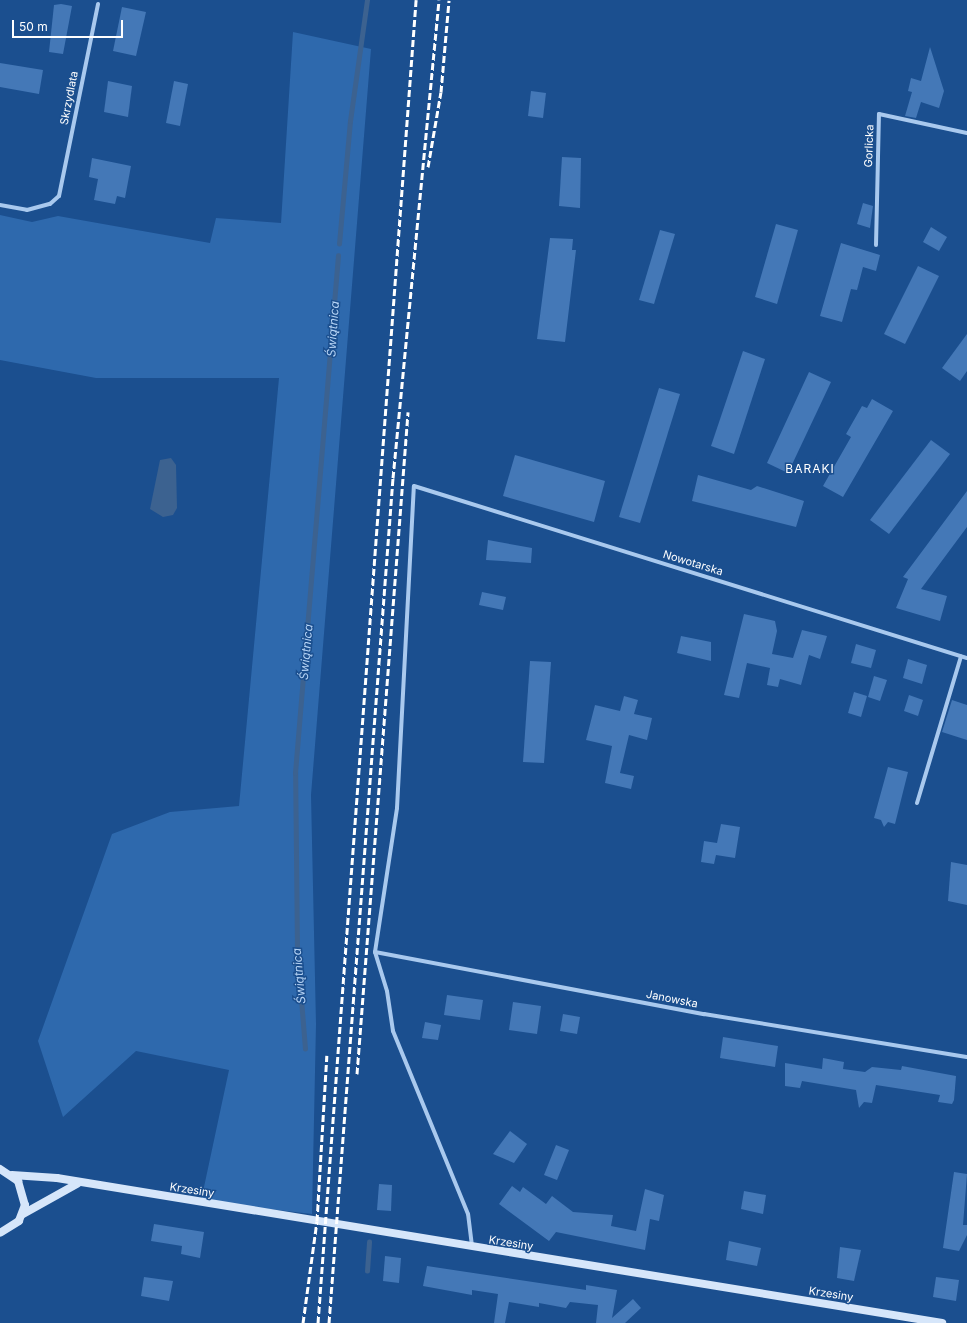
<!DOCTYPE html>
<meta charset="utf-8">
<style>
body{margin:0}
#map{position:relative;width:967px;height:1323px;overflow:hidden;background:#1b4f8f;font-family:Inter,sans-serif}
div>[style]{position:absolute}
.green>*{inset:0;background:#2e69ad}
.water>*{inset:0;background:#3c6290}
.stream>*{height:4.5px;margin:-2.25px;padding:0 2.25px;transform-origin:2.25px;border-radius:2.25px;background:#3c6290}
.building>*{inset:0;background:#4478b7}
.street>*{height:4px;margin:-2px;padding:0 2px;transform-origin:2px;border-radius:2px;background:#a9c9ee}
.secondary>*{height:8px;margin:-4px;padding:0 4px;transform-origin:4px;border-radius:4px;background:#d6e6fa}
.rail>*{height:3px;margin-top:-1.5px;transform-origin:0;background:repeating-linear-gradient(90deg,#fff 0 7px,transparent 0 10px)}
span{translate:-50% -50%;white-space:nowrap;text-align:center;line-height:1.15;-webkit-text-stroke:3px #1b4f8f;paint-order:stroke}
.street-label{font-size:11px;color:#fff}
.water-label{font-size:12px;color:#b5d3f5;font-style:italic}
.neighbourhood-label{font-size:12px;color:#fff;letter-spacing:1px}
.scale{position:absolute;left:12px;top:20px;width:111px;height:18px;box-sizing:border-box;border:2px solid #fff;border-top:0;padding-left:5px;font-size:12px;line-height:14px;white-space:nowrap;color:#fff;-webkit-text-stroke:3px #1b4f8f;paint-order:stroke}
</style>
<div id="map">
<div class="green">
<div style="clip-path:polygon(293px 32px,371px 49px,311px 795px,316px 1024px,312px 1214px,201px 1201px,229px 1070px,136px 1051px,63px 1117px,38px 1041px,112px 834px,170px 812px,239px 806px,279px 378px,96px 378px,0 360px,0 215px,32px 222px,58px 216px,210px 243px,216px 218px,281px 223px)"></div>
</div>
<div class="water">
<div style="clip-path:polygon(171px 458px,176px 465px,177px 508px,173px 515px,163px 517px,150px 509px,160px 460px)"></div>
</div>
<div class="stream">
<div style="left:339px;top:244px;width:123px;rotate:-84.9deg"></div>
<div style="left:350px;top:121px;width:122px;rotate:-82deg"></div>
<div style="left:305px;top:1049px;width:99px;rotate:-94.6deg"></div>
<div style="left:297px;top:950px;width:177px;rotate:-90.6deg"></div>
<div style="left:295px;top:773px;width:519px;rotate:-85.25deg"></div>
<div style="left:367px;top:1271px;width:29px;rotate:-86deg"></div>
</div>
<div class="building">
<div style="clip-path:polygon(61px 4px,72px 6px,63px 54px,49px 52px,54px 5px)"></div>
<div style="clip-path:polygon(122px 7px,146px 12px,136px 56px,113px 51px)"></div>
<div style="clip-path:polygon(930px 47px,944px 91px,939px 108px,921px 102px,916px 118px,905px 116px,912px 92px,908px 91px,911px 78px,921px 81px)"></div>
<div style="clip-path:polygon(0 63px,43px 70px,39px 94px,0 87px)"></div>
<div style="clip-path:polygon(108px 81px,132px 86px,128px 117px,104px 112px)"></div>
<div style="clip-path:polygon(174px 81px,188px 84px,180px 126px,166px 123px)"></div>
<div style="clip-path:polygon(531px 91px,546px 93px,543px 118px,528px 116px)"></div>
<div style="clip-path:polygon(562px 157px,581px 158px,580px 208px,559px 206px)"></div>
<div style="clip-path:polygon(92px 158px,131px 166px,125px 198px,117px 196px,115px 204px,94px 200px,98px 179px,89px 177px)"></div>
<div style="clip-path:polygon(863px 203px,873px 206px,870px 228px,857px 224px)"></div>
<div style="clip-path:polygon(776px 224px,798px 230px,777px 304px,755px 297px)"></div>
<div style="clip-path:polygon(931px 227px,947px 237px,939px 251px,923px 242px)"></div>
<div style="clip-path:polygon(660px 230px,675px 234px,654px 304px,639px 300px)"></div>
<div style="clip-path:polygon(550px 238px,573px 239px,572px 250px,576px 250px,565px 342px,537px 339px)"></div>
<div style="clip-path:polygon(841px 243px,880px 255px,876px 271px,863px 267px,857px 290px,851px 289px,842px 322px,820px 316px)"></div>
<div style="clip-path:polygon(918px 266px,939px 276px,905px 344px,884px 334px)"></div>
<div style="clip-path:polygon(967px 334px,967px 371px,960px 381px,942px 368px)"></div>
<div style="clip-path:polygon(743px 351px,765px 359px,734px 454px,711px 446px)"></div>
<div style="clip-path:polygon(809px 372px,831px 382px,788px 473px,767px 463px)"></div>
<div style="clip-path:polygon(659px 388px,680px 394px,640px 523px,619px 517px)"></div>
<div style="clip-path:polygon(872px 399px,893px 411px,843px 497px,823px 486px,851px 437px,846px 434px,862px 406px,867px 408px)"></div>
<div style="clip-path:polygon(931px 440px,950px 454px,889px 534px,870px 520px)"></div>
<div style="clip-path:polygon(515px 455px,605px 481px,594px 522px,503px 496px)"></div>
<div style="clip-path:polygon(698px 475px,751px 490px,757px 486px,804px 501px,796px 527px,692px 501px)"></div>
<div style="clip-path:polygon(967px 491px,967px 527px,921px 589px,947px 596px,940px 621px,896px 608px,908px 579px,903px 577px)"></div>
<div style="clip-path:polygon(488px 540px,532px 548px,531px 563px,486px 560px)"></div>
<div style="clip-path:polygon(482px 592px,506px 597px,503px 610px,479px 605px)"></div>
<div style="clip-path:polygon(744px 614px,775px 621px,777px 631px,772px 654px,793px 658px,802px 630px,827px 636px,820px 659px,809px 655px,801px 685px,780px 679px,778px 687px,767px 685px,770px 668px,747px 663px,739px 698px,724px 695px)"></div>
<div style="clip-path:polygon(681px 636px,711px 642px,711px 661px,677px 653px)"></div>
<div style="clip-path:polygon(856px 644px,876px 650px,871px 668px,851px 663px)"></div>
<div style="clip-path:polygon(908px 659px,927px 665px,922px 684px,903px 678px)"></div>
<div style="clip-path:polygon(530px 661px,551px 662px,544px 763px,523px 762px)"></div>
<div style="clip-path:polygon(874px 676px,887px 680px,880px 701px,868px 697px)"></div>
<div style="clip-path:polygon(854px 692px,867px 696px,861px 717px,848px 713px)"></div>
<div style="clip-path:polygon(909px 695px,923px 700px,918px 716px,904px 711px)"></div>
<div style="clip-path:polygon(624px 696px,638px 700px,634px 714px,652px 718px,647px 740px,629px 735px,620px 773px,634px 776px,631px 789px,605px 783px,612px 746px,586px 740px,595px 705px,620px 711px)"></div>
<div style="clip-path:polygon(952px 700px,967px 705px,967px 740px,942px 732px)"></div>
<div style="clip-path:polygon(888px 767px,908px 772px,895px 824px,888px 822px,884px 827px,881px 820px,874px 818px)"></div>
<div style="clip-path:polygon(721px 824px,740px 827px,735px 858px,716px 855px,714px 864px,701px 862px,704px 841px,717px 843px)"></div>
<div style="clip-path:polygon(951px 862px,967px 865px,967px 905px,948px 901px)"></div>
<div style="clip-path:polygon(447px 995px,483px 1000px,480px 1020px,444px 1015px)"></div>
<div style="clip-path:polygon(513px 1002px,541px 1006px,537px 1034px,509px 1030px)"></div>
<div style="clip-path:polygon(563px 1014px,580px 1017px,577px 1034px,560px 1031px)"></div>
<div style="clip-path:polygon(425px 1022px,441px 1025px,438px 1040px,422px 1038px)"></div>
<div style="clip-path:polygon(723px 1037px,778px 1046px,775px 1067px,720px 1058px)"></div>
<div style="clip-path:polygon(823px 1058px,844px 1062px,843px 1069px,865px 1072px,872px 1067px,901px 1070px,902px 1066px,956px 1076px,954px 1100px,952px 1104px,938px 1102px,940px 1095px,876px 1085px,872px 1103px,864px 1102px,859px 1108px,856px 1090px,802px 1081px,800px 1088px,785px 1086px,785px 1063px,822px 1069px)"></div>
<div style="clip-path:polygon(510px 1131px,527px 1144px,514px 1163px,493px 1154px)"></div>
<div style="clip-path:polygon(556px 1145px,569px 1150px,557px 1180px,544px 1175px)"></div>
<div style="clip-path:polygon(954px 1172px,967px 1174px,963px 1225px,967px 1225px,967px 1235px,959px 1251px,943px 1248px)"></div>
<div style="clip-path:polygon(379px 1184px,392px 1185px,391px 1211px,377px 1210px)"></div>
<div style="clip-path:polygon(512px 1186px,520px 1192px,523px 1187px,546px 1204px,552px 1196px,573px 1212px,613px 1215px,611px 1226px,636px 1231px,645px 1189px,664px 1195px,659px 1221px,650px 1219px,645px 1250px,556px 1232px,549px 1241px,499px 1204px)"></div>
<div style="clip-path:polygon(744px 1191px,766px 1195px,763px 1214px,741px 1209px)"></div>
<div style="clip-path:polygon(154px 1224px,204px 1232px,200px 1258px,181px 1254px,182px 1246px,151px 1241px)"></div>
<div style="clip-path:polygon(729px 1241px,761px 1248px,757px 1266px,726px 1260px)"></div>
<div style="clip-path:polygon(840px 1247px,861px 1250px,854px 1281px,837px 1278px)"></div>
<div style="clip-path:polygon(385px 1256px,401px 1258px,399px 1283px,383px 1281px)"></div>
<div style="clip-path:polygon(427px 1266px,586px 1290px,586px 1285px,617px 1290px,612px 1318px,633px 1299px,641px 1308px,625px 1323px,596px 1323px,598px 1305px,570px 1302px,566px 1308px,539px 1303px,539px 1307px,509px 1302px,505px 1323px,494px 1323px,498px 1294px,472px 1290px,472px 1295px,423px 1286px)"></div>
<div style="clip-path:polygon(144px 1277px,173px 1281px,169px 1301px,141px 1296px)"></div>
<div style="clip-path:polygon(936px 1277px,959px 1280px,956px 1301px,933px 1297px)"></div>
</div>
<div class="street">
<div style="left:0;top:205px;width:27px;rotate:10deg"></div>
<div style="left:27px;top:210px;width:24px;rotate:-15deg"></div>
<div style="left:50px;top:204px;width:12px;rotate:-42deg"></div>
<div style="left:59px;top:196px;width:196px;rotate:-78.5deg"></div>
<div style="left:876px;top:245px;width:131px;rotate:-88.7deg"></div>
<div style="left:879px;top:114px;width:90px;rotate:12.2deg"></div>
<div style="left:917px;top:803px;width:153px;rotate:-73.3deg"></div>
<div style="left:375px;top:952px;width:335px;rotate:10.7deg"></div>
<div style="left:704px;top:1014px;width:266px;rotate:9.3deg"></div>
<div style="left:472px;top:1246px;width:32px;rotate:-97deg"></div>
<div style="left:468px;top:1214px;width:198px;rotate:-112.3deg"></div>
<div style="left:393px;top:1031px;width:40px;rotate:-98.5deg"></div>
<div style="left:387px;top:991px;width:41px;rotate:-107.1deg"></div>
<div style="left:375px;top:952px;width:146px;rotate:-81.3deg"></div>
<div style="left:397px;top:808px;width:322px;rotate:-87deg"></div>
<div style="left:414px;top:486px;width:579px;rotate:17.28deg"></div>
</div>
<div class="secondary">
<div style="left:0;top:1169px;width:22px;rotate:34deg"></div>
<div style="left:18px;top:1181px;width:25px;rotate:74deg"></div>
<div style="left:25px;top:1205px;width:17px;rotate:111deg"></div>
<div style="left:19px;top:1221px;width:22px;rotate:148deg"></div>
<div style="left:12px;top:1175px;width:45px;rotate:3.8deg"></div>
<div style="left:57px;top:1178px;width:897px;rotate:9.3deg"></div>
<div style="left:23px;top:1214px;width:62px;rotate:-29.1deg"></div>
</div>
<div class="rail">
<div style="left:428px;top:167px;width:76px;rotate:-80.2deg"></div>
<div style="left:441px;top:92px;width:92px;rotate:-85deg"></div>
<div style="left:357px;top:1074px;width:664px;rotate:-85.59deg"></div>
<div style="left:303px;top:1323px;width:103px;rotate:-82.2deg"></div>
<div style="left:317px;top:1221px;width:166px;rotate:-86.6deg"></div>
<div style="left:318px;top:1323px;width:1327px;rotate:-85.76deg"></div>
<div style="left:329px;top:1323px;width:847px;rotate:-85.67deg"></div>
<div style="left:393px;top:478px;width:480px;rotate:-84.5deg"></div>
</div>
<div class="street-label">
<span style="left:69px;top:98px;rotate:-79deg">Skrzydlata</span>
<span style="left:869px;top:146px;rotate:-88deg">Gorlicka</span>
<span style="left:693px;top:563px;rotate:17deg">Nowotarska</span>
<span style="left:672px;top:999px;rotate:11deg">Janowska</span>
<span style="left:192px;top:1190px;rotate:9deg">Krzesiny</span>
<span style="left:511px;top:1243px;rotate:9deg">Krzesiny</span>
<span style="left:831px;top:1294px;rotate:9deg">Krzesiny</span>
</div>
<div class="water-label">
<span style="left:333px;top:329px;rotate:-86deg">Świątnica</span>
<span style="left:306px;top:652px;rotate:-85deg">Świątnica</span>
<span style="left:299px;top:976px;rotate:-95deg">Świątnica</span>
</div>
<div class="neighbourhood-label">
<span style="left:810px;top:469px">BARAKI</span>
</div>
<div class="scale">50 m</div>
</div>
